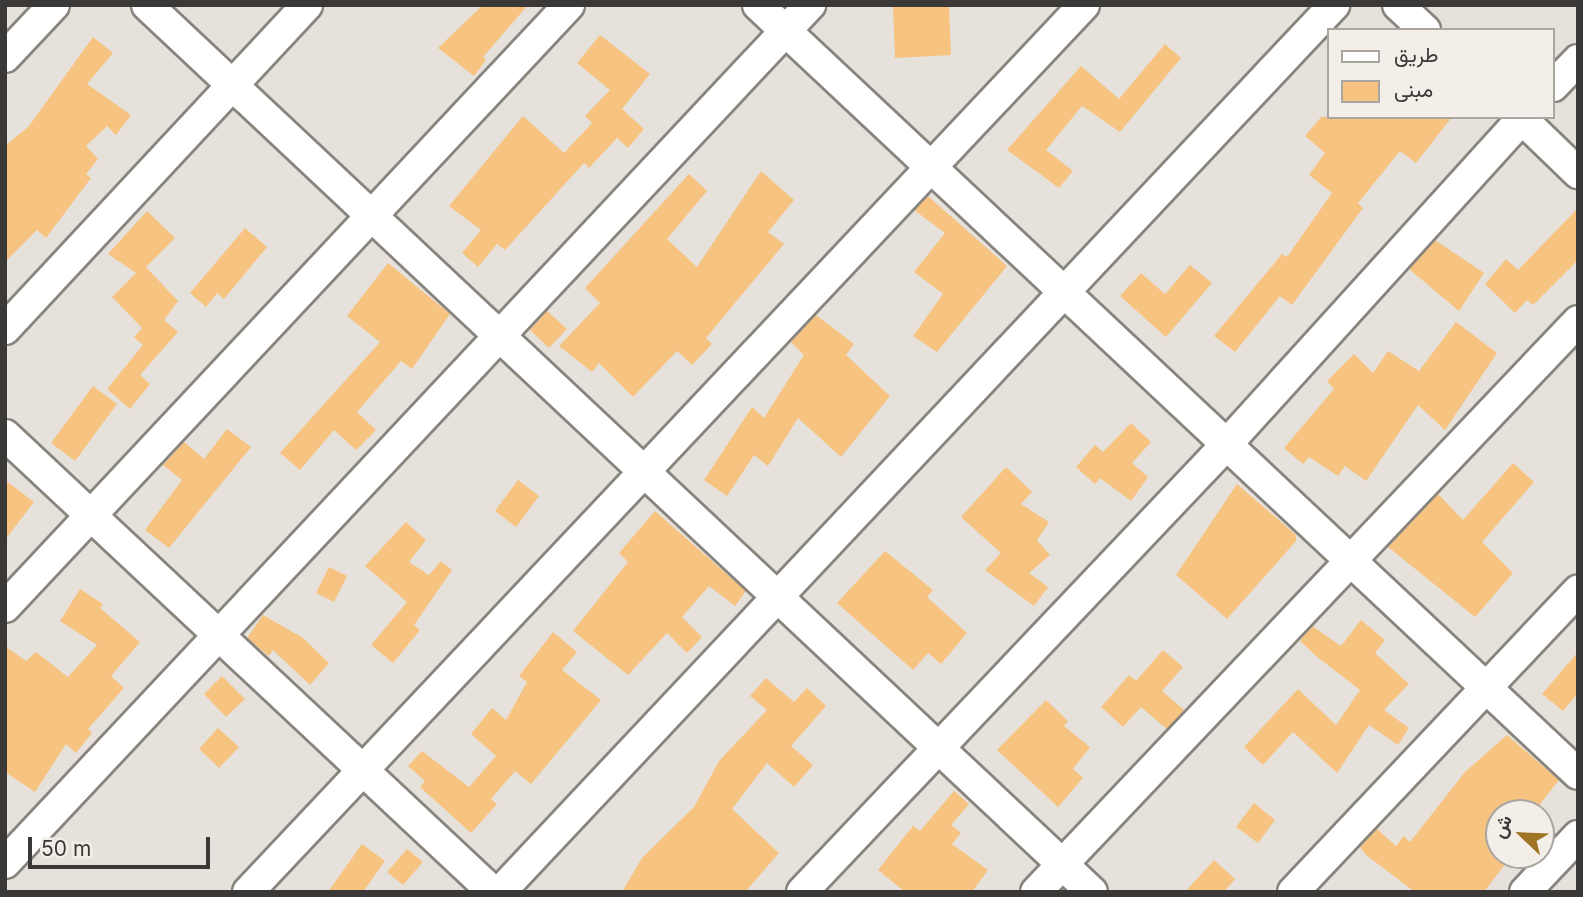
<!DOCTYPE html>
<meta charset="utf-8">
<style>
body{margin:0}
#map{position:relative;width:1583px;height:897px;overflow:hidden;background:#e6e1db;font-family:Inter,Vazirmatn,sans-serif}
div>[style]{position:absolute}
.building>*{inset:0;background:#f6c480}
.roads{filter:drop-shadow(2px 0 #88847e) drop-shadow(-2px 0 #88847e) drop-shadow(0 2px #88847e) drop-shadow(0 -2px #88847e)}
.minor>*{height:30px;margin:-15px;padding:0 15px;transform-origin:15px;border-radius:15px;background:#fff}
span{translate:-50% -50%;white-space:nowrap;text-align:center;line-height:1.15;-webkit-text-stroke:5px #f3efe8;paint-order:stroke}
.frame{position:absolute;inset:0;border:7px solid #3b3937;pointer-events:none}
.legend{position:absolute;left:1327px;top:28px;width:228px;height:91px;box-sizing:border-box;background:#f3efe8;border:2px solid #a9a6a1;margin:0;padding:9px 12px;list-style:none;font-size:21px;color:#3b3937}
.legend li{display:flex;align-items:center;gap:14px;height:35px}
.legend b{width:35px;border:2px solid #a9a6a1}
.north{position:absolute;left:1485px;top:799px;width:70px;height:70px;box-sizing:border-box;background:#f3efe8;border:2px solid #a9a6a1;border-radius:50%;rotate:293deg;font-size:19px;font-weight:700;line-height:28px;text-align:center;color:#3b3937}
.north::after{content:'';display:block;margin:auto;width:24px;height:32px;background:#9f7424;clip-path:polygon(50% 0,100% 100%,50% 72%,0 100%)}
.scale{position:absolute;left:28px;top:837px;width:182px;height:32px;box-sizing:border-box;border:4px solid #3b3937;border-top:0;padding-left:9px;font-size:21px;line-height:24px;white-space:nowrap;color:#3b3937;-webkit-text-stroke:5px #f3efe8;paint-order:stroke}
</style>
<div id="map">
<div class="building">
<div style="clip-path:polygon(483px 5px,528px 5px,483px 57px,486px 60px,474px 76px,438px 48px)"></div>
<div style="clip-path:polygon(893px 5px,949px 5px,951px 55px,895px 58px)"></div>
<div style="clip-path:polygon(600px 35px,650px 74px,622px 109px,644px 129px,628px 148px,617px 138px,589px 168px,584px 163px,505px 250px,497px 244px,478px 267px,462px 253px,481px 230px,449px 206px,523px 116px,564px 153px,592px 123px,585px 116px,610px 90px,577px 63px)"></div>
<div style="clip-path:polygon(93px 37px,113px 53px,87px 84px,131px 115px,116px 135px,107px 126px,86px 146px,98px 159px,86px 174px,91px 178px,46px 238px,37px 230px,5px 262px,5px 146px,29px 126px)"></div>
<div style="clip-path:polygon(1165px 44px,1181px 58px,1120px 132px,1082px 106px,1046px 150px,1073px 171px,1059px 188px,1007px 150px,1081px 66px,1119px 99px)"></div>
<div style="clip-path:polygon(1321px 117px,1452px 117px,1416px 163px,1400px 151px,1358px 203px,1363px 208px,1292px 305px,1280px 296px,1235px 352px,1214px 336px,1282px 254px,1287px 257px,1332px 193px,1309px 175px,1325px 153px,1305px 136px)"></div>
<div style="clip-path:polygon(761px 171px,794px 200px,768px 232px,784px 244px,706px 338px,712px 344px,692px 365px,677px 351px,633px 397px,599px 363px,592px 372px,559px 346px,600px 303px,585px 288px,689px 174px,707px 191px,667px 239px,697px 267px)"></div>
<div style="clip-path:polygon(928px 196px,1007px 266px,937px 352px,913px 336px,943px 294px,914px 272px,945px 233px,914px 210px)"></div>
<div style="clip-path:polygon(1578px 208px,1578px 260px,1533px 305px,1527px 300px,1515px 313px,1485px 284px,1506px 259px,1518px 270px)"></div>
<div style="clip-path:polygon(147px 211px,175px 238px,146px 267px,178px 301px,164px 320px,178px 332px,140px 375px,150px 384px,130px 409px,107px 389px,143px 345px,134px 337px,142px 328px,112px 297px,136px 273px,108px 254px)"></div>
<div style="clip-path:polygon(245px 228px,267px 247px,224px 299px,217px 293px,206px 307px,190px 293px)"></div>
<div style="clip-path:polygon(1435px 240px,1484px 273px,1459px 311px,1409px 269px)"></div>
<div style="clip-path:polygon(388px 263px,450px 314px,412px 369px,401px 361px,357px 412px,376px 430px,356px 450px,334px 430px,300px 470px,280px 453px,380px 342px,347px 316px)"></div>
<div style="clip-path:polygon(1190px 265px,1212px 283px,1166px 337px,1120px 296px,1141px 273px,1165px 294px)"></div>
<div style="clip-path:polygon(547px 311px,567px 329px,549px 348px,530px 330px)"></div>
<div style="clip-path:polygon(816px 315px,854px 344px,846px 355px,890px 396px,841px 457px,798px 418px,768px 466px,754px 455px,727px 496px,704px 480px,752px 407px,764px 418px,804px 355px,791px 342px)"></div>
<div style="clip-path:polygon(1456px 322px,1497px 353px,1445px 430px,1418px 405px,1366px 481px,1345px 466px,1338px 476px,1309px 457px,1303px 464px,1284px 448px,1334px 389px,1327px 381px,1354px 354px,1373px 373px,1388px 351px,1419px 371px)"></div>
<div style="clip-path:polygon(93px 386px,117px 404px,75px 461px,51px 443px)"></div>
<div style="clip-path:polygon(1131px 423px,1151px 442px,1132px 463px,1148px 477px,1131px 501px,1100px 478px,1095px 484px,1076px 467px,1095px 445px,1103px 452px)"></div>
<div style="clip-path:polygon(227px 429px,251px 447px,169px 548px,145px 530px,182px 480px,163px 465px,184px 442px,204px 459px)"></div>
<div style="clip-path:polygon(1513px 463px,1534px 482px,1482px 542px,1513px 573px,1475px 617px,1388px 547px,1438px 494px,1463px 520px)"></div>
<div style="clip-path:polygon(1006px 467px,1032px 492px,1021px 504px,1049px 522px,1037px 540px,1050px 555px,1029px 573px,1048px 587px,1034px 606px,985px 570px,1001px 553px,961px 517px)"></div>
<div style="clip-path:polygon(5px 480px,34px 502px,5px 540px)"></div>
<div style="clip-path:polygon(518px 480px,539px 496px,516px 527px,495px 511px)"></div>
<div style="clip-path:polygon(1237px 484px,1296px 535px,1296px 541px,1227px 619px,1176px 575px)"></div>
<div style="clip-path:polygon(655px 511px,746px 591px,735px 606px,709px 586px,682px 617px,702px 637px,687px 653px,667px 633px,628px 675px,573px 631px,628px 562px,619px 553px)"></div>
<div style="clip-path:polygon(406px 522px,426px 540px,409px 562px,429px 575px,441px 561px,452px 570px,414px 625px,420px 630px,393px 663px,371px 645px,407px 602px,365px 566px)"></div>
<div style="clip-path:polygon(885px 551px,933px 590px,927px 597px,967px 633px,941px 664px,928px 653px,913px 670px,837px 603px)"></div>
<div style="clip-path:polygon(329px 567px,347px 576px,334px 602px,316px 593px)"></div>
<div style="clip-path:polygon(80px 589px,103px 604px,100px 608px,140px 642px,111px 676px,124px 688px,88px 729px,92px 733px,76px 753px,66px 744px,35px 792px,5px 772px,5px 646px,26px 661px,36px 652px,68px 677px,97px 645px,60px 621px)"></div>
<div style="clip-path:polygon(263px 615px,303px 638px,329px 663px,310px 685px,273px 650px,269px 656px,247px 638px)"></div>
<div style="clip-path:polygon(1361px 620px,1385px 640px,1375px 653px,1409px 684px,1384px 710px,1409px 728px,1398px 745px,1369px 725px,1337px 773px,1293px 732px,1263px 765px,1244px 747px,1298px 689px,1336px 725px,1360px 690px,1316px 656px,1300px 641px,1303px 637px,1312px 626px,1341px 646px)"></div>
<div style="clip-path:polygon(553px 632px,577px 652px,562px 670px,601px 700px,531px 784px,515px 771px,491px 799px,497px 804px,471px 833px,420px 787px,425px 781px,408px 766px,422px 751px,469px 787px,496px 756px,471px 734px,492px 708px,506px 720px,527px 682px,519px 676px)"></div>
<div style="clip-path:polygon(1163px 650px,1183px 667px,1162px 691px,1184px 710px,1167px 729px,1141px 707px,1123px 727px,1101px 707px,1129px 675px,1136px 681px)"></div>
<div style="clip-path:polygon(1578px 652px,1578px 693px,1563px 711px,1542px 694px)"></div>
<div style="clip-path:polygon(222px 676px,245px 699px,226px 717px,204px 694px)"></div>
<div style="clip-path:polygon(766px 678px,794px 702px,807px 688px,826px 706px,791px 746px,813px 765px,794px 787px,767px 763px,732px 809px,779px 853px,745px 892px,622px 892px,642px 858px,694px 807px,719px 761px,767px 710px,750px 696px)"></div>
<div style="clip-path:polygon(1046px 700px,1068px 721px,1064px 726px,1090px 747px,1073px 769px,1083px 778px,1058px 807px,997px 750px)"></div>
<div style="clip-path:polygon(218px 728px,239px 747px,219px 768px,199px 749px)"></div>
<div style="clip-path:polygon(1507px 735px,1559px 780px,1533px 813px,1499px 813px,1499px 855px,1512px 855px,1484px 892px,1415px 892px,1366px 855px,1360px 847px,1377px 829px,1396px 846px,1404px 836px,1410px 842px,1465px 772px)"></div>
<div style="clip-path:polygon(954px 791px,969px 804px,951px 825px,961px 833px,952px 844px,988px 870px,972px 892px,905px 892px,878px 870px,913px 826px,920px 831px)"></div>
<div style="clip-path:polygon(1254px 803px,1275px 820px,1258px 843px,1236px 827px)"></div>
<div style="clip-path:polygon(362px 844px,385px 861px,363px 892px,328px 892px)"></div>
<div style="clip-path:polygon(407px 849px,423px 862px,403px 885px,387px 872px)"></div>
<div style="clip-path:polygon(1214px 860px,1235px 879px,1224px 892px,1185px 892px)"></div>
</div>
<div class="roads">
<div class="minor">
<div style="left:147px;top:5px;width:1296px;rotate:43.19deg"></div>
<div style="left:758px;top:5px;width:1124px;rotate:43.16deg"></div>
<div style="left:1398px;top:5px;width:37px;rotate:43deg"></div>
<div style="left:5px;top:57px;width:71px;rotate:-46.7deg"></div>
<div style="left:1553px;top:86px;width:36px;rotate:-46deg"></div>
<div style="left:1520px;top:117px;width:81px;rotate:44deg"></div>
<div style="left:5px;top:329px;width:443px;rotate:-47deg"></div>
<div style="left:5px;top:435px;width:669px;rotate:43.12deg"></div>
<div style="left:5px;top:607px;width:825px;rotate:-46.87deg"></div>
<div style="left:5px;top:863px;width:1177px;rotate:-46.83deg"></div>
<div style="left:248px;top:892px;width:1219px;rotate:-46.7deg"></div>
<div style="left:500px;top:892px;width:1218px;rotate:-46.76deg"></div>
<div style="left:802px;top:892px;width:616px;rotate:-46.51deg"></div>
<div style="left:1226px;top:445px;width:442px;rotate:-47.8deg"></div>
<div style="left:1036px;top:892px;width:787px;rotate:-46.49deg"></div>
<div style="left:1293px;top:892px;width:415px;rotate:-46.6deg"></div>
<div style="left:1525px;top:892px;width:77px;rotate:-46.6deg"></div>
</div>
</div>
<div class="frame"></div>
<ul class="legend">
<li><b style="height:9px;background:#fff"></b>طريق</li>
<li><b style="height:19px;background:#f6c480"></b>مبنى</li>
</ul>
<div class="north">ش</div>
<div class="scale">50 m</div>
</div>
